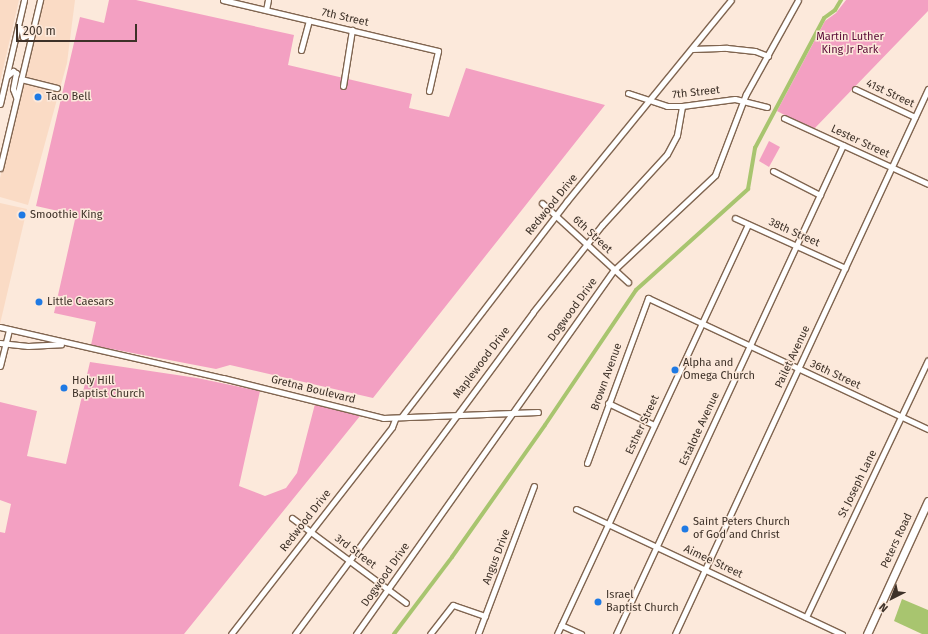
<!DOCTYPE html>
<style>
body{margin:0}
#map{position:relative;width:928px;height:634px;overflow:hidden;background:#fce9db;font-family:"Fira Sans",sans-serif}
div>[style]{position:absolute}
.built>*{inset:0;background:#fadbc5}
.green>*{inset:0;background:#f3a0c2}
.water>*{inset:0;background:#a8c56f}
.canal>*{height:4px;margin:-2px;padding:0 2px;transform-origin:2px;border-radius:2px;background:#a8c56f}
.roads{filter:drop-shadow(1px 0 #806550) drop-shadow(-1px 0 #806550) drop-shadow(0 1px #806550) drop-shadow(0 -1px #806550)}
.minor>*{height:5px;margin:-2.5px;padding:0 2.5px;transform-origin:2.5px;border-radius:2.5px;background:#fff}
.major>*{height:7px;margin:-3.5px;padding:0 3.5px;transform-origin:3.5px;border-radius:3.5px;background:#fff}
.dots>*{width:11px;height:11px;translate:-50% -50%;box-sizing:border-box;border:2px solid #fce9db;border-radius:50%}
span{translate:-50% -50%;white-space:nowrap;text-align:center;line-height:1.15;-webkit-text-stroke:3px #fce9db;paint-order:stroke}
.street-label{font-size:11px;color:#3d3128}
.park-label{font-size:11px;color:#590935}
.poi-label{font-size:11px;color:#3d3128}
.left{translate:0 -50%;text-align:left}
.north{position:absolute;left:872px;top:578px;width:40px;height:40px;-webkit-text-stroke:3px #fce9db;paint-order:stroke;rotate:222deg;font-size:11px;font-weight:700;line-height:16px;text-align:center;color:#3d3128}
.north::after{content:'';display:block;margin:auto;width:14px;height:18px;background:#3d3128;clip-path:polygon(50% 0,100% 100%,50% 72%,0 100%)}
.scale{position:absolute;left:16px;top:24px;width:121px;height:18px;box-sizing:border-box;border:2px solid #3d3128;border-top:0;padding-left:5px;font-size:12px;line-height:14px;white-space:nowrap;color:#3d3128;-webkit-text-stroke:3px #fce9db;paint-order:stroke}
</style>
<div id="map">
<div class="built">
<div style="clip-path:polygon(0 0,19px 0,0 82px)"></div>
<div style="clip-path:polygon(43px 0,75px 0,67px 63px,28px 205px,0 197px,0 178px)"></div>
<div style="clip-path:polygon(0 203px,27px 209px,0 324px)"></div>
</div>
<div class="green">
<div style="clip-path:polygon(109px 0,136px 0,294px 35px,288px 65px,412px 94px,409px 108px,449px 117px,466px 68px,605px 105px,373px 398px,230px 365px,216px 369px,91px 345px,96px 322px,54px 313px,76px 215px,36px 206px,80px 17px,104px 23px)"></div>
<div style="clip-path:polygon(846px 0,928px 0,928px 11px,813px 130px,777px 111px,825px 21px,836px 13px)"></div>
<div style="clip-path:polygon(769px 141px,780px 147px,769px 167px,759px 161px)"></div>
<div style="clip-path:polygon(90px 362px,197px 378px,260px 391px,239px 486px,265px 496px,286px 488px,297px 473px,315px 404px,360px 416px,184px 634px,0 634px,0 532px,5px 533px,11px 504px,0 500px,0 402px,37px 411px,27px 456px,66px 464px)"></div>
</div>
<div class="water">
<div style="clip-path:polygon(902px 599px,928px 610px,928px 634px,922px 634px,894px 621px)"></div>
</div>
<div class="canal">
<div style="left:394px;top:634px;width:96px;rotate:-53deg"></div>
<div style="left:452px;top:557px;width:161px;rotate:-54.8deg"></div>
<div style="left:545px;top:425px;width:163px;rotate:-56deg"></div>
<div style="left:636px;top:290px;width:151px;rotate:-42deg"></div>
<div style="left:748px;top:189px;width:42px;rotate:-80.3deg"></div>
<div style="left:755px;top:148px;width:147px;rotate:-62deg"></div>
<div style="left:824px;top:18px;width:14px;rotate:-36deg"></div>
<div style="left:835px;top:10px;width:12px;rotate:-59deg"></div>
</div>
<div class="roads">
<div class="minor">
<div style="left:223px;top:0;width:221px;rotate:13.3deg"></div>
<div style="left:438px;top:51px;width:41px;rotate:102.7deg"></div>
<div style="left:266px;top:10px;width:10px;rotate:-79deg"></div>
<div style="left:21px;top:28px;width:9px;rotate:77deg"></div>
<div style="left:23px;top:37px;width:9px;rotate:-21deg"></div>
<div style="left:692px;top:49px;width:35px;rotate:-2deg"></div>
<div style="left:727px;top:48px;width:28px;rotate:6deg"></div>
<div style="left:755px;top:51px;width:14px;rotate:21deg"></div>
<div style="left:301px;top:50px;width:31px;rotate:-75deg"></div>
<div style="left:7px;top:76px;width:8px;rotate:-40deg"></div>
<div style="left:13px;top:71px;width:4px;rotate:34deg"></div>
<div style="left:16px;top:73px;width:16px;rotate:101deg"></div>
<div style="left:13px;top:89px;width:9px;rotate:69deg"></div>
<div style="left:21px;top:79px;width:37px;rotate:14deg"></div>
<div style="left:343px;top:86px;width:57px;rotate:-80.9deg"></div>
<div style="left:855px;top:89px;width:66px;rotate:25deg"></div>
<div style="left:628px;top:93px;width:41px;rotate:18.4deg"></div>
<div style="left:667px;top:106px;width:15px"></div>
<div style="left:682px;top:106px;width:53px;rotate:-7.5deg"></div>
<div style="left:735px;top:99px;width:33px;rotate:14deg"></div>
<div style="left:0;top:104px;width:107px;rotate:-77deg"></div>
<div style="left:784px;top:118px;width:158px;rotate:24.6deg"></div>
<div style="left:0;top:168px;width:173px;rotate:-76.6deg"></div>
<div style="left:773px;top:171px;width:53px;rotate:27.1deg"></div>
<div style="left:542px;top:203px;width:117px;rotate:42.6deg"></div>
<div style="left:735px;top:218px;width:121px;rotate:24.4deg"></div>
<div style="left:0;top:327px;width:229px;rotate:12.9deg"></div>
<div style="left:223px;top:378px;width:165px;rotate:14deg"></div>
<div style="left:383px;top:418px;width:155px;rotate:-2.2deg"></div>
<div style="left:0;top:343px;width:28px;rotate:6deg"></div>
<div style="left:28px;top:346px;width:33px;rotate:-3deg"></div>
<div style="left:0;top:366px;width:38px;rotate:-76deg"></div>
<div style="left:608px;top:403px;width:51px;rotate:25.6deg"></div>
<div style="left:402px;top:416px;width:271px;rotate:-52.5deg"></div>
<div style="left:567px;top:201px;width:259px;rotate:-50.8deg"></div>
<div style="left:587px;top:463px;width:176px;rotate:-69.7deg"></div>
<div style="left:648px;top:298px;width:309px;rotate:25.1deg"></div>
<div style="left:576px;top:509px;width:294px;rotate:25.2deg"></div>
<div style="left:292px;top:518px;width:142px;rotate:36.7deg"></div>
<div style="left:806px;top:617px;width:284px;rotate:-64.6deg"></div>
<div style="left:561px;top:625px;width:22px;rotate:24deg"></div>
<div style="left:231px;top:634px;width:262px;rotate:-52.1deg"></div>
<div style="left:392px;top:427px;width:9px;rotate:-69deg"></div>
<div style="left:295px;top:634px;width:400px;rotate:-53.5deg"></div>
<div style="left:533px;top:312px;width:111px;rotate:-51.6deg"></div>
<div style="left:602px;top:225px;width:96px;rotate:-47.5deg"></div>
<div style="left:667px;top:154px;width:21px;rotate:-62deg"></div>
<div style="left:677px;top:135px;width:29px;rotate:-80deg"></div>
<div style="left:356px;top:634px;width:446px;rotate:-54.7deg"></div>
<div style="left:614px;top:270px;width:139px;rotate:-43.2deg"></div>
<div style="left:715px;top:175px;width:87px;rotate:-69.1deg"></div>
<div style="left:746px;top:94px;width:107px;rotate:-61deg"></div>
<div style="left:430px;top:634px;width:37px;rotate:-52deg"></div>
<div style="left:453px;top:605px;width:34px;rotate:19deg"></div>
<div style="left:478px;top:634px;width:158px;rotate:-69.3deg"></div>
<div style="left:557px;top:634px;width:452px;rotate:-65deg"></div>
<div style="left:616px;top:634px;width:539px;rotate:-65.1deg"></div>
<div style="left:675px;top:634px;width:601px;rotate:-65.1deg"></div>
</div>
<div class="major">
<div style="left:867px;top:634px;width:146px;rotate:-65.4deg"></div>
</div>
</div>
<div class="dots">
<div style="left:38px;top:97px;background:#1f7ae4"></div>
<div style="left:22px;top:215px;background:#1f7ae4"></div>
<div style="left:39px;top:302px;background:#1f7ae4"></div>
<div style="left:675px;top:370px;background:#1f7ae4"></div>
<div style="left:64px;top:388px;background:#1f7ae4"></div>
<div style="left:685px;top:529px;background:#1f7ae4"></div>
<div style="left:598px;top:602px;background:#1f7ae4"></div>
</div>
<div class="street-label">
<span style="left:345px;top:18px;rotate:13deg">7th Street</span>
<span style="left:696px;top:93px;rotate:-6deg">7th Street</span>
<span style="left:890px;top:94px;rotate:25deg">41st Street</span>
<span style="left:860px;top:142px;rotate:25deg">Lester Street</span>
<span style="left:552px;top:205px;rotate:-51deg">Redwood Drive</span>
<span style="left:794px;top:233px;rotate:24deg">38th Street</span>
<span style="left:592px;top:235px;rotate:43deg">6th Street</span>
<span style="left:573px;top:310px;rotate:-54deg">Dogwood Drive</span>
<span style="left:793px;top:357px;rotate:-65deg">Pailet Avenue</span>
<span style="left:482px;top:363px;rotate:-53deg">Maplewood Drive</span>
<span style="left:835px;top:375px;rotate:25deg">36th Street</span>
<span style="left:607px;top:377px;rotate:-70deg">Brown Avenue</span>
<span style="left:313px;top:390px;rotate:14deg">Gretna Boulevard</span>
<span style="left:643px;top:425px;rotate:-65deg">Esther Street</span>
<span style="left:700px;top:429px;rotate:-65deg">Estalote Avenue</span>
<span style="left:858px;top:484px;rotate:-64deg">St Joseph Lane</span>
<span style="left:306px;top:521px;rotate:-52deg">Redwood Drive</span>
<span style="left:897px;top:541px;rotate:-65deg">Peters Road</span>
<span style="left:355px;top:552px;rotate:37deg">3rd Street</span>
<span style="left:497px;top:557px;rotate:-69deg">Angus Drive</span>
<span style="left:713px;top:562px;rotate:25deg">Aimee Street</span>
<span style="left:386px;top:575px;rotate:-55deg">Dogwood Drive</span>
</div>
<div class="park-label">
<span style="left:850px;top:44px">Martin Luther<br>King Jr Park</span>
</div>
<div class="poi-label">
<span class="left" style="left:46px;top:97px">Taco Bell</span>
<span class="left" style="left:30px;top:215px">Smoothie King</span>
<span class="left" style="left:47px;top:302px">Little Caesars</span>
<span class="left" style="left:683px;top:370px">Alpha and<br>Omega Church</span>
<span class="left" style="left:72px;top:388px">Holy Hill<br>Baptist Church</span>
<span class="left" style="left:693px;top:529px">Saint Peters Church<br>of God and Christ</span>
<span class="left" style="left:606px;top:602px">Israel<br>Baptist Church</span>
</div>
<div class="north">N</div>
<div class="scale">200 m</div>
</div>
